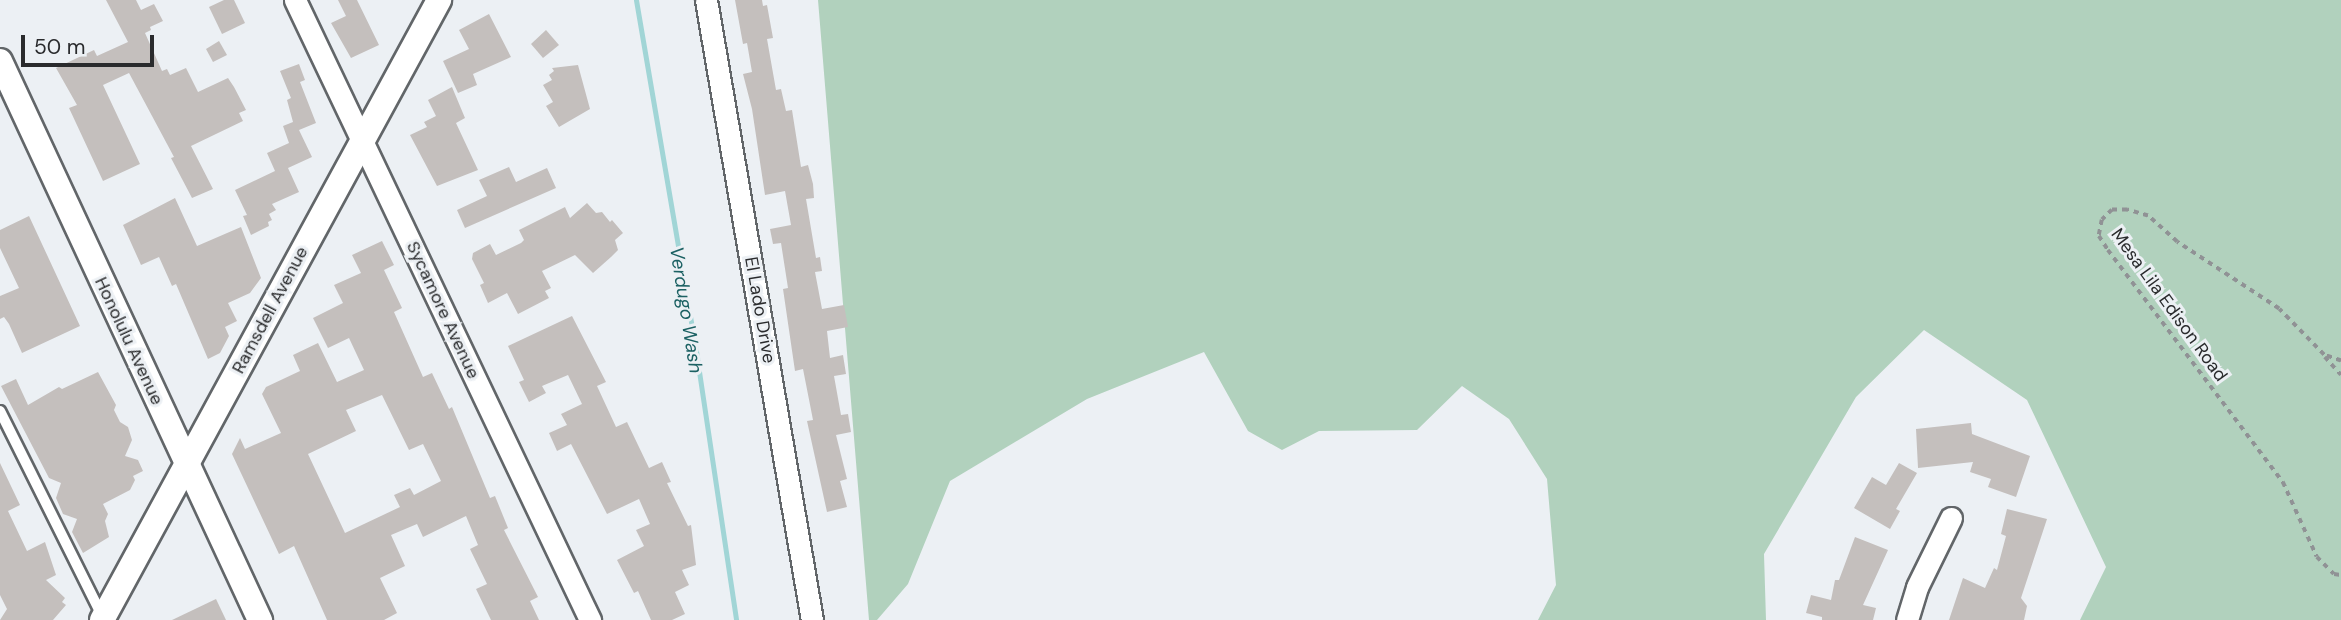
<!DOCTYPE html>
<style>
body{margin:0}
#map{position:relative;width:2341px;height:620px;overflow:hidden;background:#ecf0f4;font-family:"DM Sans",sans-serif}
div>[style]{position:absolute}
.green>*{inset:0;background:#b1d1bd}
.stream>*{height:5px;margin:-2.5px;padding:0 2.5px;transform-origin:2.5px;border-radius:2.5px;background:#a1d5d6}
.building>*{inset:0;background:#c4bfbd}
.path>*{height:3.5px;margin-top:-1.75px;transform-origin:0;background:repeating-linear-gradient(90deg,#909295 0 5px,transparent 0 10px)}
.roads{filter:drop-shadow(2px 0 #626669) drop-shadow(-2px 0 #626669) drop-shadow(0 2px #626669) drop-shadow(0 -2px #626669)}
.service>*{height:10px;margin:-5px;padding:0 5px;transform-origin:5px;border-radius:5px;background:#fff}
.minor>*{height:21px;margin:-10.5px;padding:0 10.5px;transform-origin:10.5px;border-radius:10.5px;background:#fff}
.tertiary>*{height:24px;margin:-12px;padding:0 12px;transform-origin:12px;border-radius:12px;background:#fff}
span{translate:-50% -50%;white-space:nowrap;text-align:center;line-height:1.15;-webkit-text-stroke:6px #ecf0f4;paint-order:stroke}
.street-label{font-size:18px;color:#2a2b2d}
.water-label{font-size:19px;color:#1c6163;font-style:italic}
.scale{position:absolute;left:21px;top:35px;width:133px;height:32px;box-sizing:border-box;border:4px solid #2a2b2d;border-top:0;padding-left:9px;font-size:21px;line-height:24px;white-space:nowrap;color:#2a2b2d;-webkit-text-stroke:5px #ecf0f4;paint-order:stroke}
</style>
<div id="map">
<div class="green">
<div style="clip-path:polygon(818px 0,2341px 0,2341px 620px,2080px 620px,2106px 567px,2027px 400px,1924px 330px,1856px 397px,1764px 554px,1766px 620px,1538px 620px,1556px 585px,1547px 479px,1509px 419px,1462px 386px,1417px 430px,1319px 431px,1282px 450px,1248px 431px,1204px 352px,1087px 399px,950px 481px,908px 584px,877px 620px,869px 620px)"></div>
</div>
<div class="stream">
<div style="left:636px;top:0;width:363px;rotate:80.3deg"></div>
<div style="left:697px;top:358px;width:265px;rotate:81.5deg"></div>
</div>
<div class="building">
<div style="clip-path:polygon(106px 0,136px 0,141px 10px,154px 4px,163px 21px,150px 27px,151px 30px,145px 33px,162px 71px,167px 69px,170px 75px,186px 68px,198px 92px,228px 78px,234px 87px,246px 110px,239px 113px,243px 121px,191px 146px,213px 189px,192px 198px,171px 158px,174px 157px,129px 73px,103px 85px,140px 164px,103px 181px,69px 108px,77px 105px,56px 68px,94px 50px,97px 56px,128px 42px)"></div>
<div style="clip-path:polygon(224px 0,234px 0,245px 23px,222px 34px,209px 7px)"></div>
<div style="clip-path:polygon(338px 0,357px 0,379px 45px,351px 58px,331px 23px,346px 16px)"></div>
<div style="clip-path:polygon(735px 0,762px 0,763px 6px,767px 5px,773px 38px,767px 39px,776px 90px,781px 89px,786px 111px,792px 110px,801px 167px,808px 165px,813px 184px,814px 198px,806px 199px,816px 258px,820px 257px,822px 271px,815px 272px,822px 309px,844px 305px,848px 327px,827px 331px,830px 358px,843px 355px,846px 374px,834px 376px,841px 415px,848px 414px,851px 432px,836px 435px,847px 479px,840px 481px,847px 507px,827px 512px,807px 421px,813px 420px,803px 369px,795px 371px,783px 289px,788px 288px,781px 243px,773px 244px,770px 229px,791px 225px,785px 191px,765px 195px,752px 109px,743px 74px,752px 72px,747px 43px,743px 44px)"></div>
<div style="clip-path:polygon(489px 14px,511px 57px,473px 74px,477px 85px,458px 93px,443px 61px,469px 49px,459px 30px)"></div>
<div style="clip-path:polygon(546px 30px,559px 45px,543px 58px,531px 44px)"></div>
<div style="clip-path:polygon(219px 41px,227px 55px,213px 62px,206px 49px)"></div>
<div style="clip-path:polygon(299px 64px,305px 80px,300px 82px,316px 123px,299px 130px,312px 157px,288px 168px,299px 192px,272px 204px,276px 210px,269px 214px,272px 220px,268px 222px,269px 226px,251px 235px,243px 216px,247px 215px,235px 190px,275px 171px,267px 153px,289px 143px,283px 126px,293px 122px,287px 100px,291px 98px,280px 71px)"></div>
<div style="clip-path:polygon(578px 65px,590px 109px,559px 127px,546px 106px,553px 102px,543px 85px,552px 80px,549px 75px,554px 71px,552px 68px)"></div>
<div style="clip-path:polygon(452px 87px,465px 118px,456px 123px,478px 170px,437px 186px,410px 135px,427px 127px,424px 122px,436px 116px,428px 100px)"></div>
<div style="clip-path:polygon(509px 167px,516px 182px,547px 168px,556px 188px,465px 228px,457px 210px,487px 196px,479px 180px)"></div>
<div style="clip-path:polygon(175px 198px,197px 246px,241px 227px,261px 278px,250px 293px,228px 303px,237px 321px,225px 327px,229px 336px,220px 353px,208px 359px,176px 284px,172px 286px,159px 257px,141px 265px,123px 225px)"></div>
<div style="clip-path:polygon(587px 203px,596px 213px,602px 212px,610px 222px,612px 220px,623px 233px,615px 240px,618px 250px,611px 257px,593px 273px,575px 255px,542px 271px,551px 288px,545px 291px,549px 298px,518px 314px,507px 293px,488px 303px,480px 285px,484px 283px,472px 259px,473px 253px,490px 244px,496px 255px,521px 243px,524px 240px,519px 230px,565px 207px,570px 218px)"></div>
<div style="clip-path:polygon(29px 216px,80px 326px,22px 353px,9px 324px,4px 317px,0 319px,0 296px,19px 288px,0 248px,0 230px)"></div>
<div style="clip-path:polygon(evenodd,382px 241px,394px 265px,384px 270px,402px 308px,394px 312px,423px 377px,432px 373px,449px 409px,452px 407px,490px 498px,495px 496px,508px 528px,504px 530px,538px 597px,530px 601px,539px 620px,491px 620px,476px 589px,487px 584px,470px 549px,478px 545px,466px 516px,423px 537px,417px 524px,391px 535px,405px 566px,380px 578px,397px 613px,384px 620px,327px 620px,294px 546px,279px 554px,232px 454px,240px 438px,245px 449px,281px 433px,262px 394px,266px 387px,300px 371px,293px 355px,318px 343px,337px 382px,364px 370px,349px 338px,328px 348px,313px 318px,343px 303px,334px 285px,361px 273px,352px 255px,382px 241px,382px 395px,409px 450px,423px 444px,441px 481px,414px 495px,410px 488px,394px 495px,400px 507px,345px 533px,308px 454px,356px 431px,346px 410px,382px 395px)"></div>
<div style="clip-path:polygon(572px 316px,606px 382px,597px 386px,616px 427px,627px 422px,649px 468px,662px 462px,671px 482px,667px 483px,688px 526px,691px 525px,696px 565px,682px 570px,689px 585px,675px 592px,685px 614px,672px 620px,651px 620px,638px 591px,634px 593px,617px 560px,644px 546px,636px 530px,650px 524px,639px 499px,607px 514px,571px 444px,557px 451px,549px 433px,567px 425px,561px 414px,582px 404px,568px 375px,542px 386px,546px 393px,529px 402px,519px 382px,524px 380px,508px 346px)"></div>
<div style="clip-path:polygon(98px 372px,116px 405px,114px 410px,120px 422px,128px 427px,132px 440px,125px 456px,138px 460px,143px 471px,133px 476px,135px 480px,130px 490px,103px 504px,108px 514px,105px 521px,109px 537px,83px 553px,72px 532px,77px 519px,63px 514px,56px 498px,61px 483px,49px 478px,1px 386px,16px 379px,28px 405px,59px 387px,62px 389px)"></div>
<div style="clip-path:polygon(1971px 423px,1972px 434px,2030px 456px,2016px 497px,1988px 487px,1991px 479px,1970px 472px,1973px 462px,1918px 468px,1916px 429px)"></div>
<div style="clip-path:polygon(0 463px,20px 505px,8px 511px,27px 551px,45px 542px,56px 575px,46px 580px,65px 598px,62px 602px,66px 605px,53px 620px,0 620px,7px 609px,0 595px)"></div>
<div style="clip-path:polygon(1899px 463px,1917px 473px,1896px 509px,1900px 511px,1890px 529px,1854px 508px,1872px 477px,1886px 485px)"></div>
<div style="clip-path:polygon(2007px 509px,2047px 519px,2021px 598px,2027px 606px,2024px 620px,1949px 620px,1963px 578px,1985px 588px,1994px 568px,1997px 570px,2006px 536px,2001px 534px)"></div>
<div style="clip-path:polygon(1855px 537px,1888px 550px,1863px 605px,1876px 608px,1873px 620px,1822px 620px,1822px 617px,1806px 613px,1811px 595px,1831px 600px,1835px 580px,1839px 580px)"></div>
<div style="clip-path:polygon(216px 599px,226px 620px,172px 620px)"></div>
</div>
<div class="path">
<div style="left:2325px;top:357px;width:24px;rotate:48deg"></div>
<div style="left:2341px;top:361px;width:18px;rotate:-161deg"></div>
<div style="left:2324px;top:355px;width:64px;rotate:-134.4deg"></div>
<div style="left:2279px;top:309px;width:122px;rotate:-146.7deg"></div>
<div style="left:2177px;top:242px;width:39px;rotate:-138deg"></div>
<div style="left:2148px;top:216px;width:22px;rotate:-164deg"></div>
<div style="left:2127px;top:210px;width:15px;rotate:180deg"></div>
<div style="left:2112px;top:210px;width:14px;rotate:135deg"></div>
<div style="left:2102px;top:220px;width:16px;rotate:101deg"></div>
<div style="left:2099px;top:236px;width:17px;rotate:57deg"></div>
<div style="left:2108px;top:250px;width:291px;rotate:53deg"></div>
<div style="left:2283px;top:482px;width:82px;rotate:65.6deg"></div>
<div style="left:2317px;top:557px;width:24px;rotate:45deg"></div>
<div style="left:2334px;top:574px;width:7px;rotate:8deg"></div>
</div>
<div class="roads">
<div class="service">
<div style="left:0;top:411px;width:229px;rotate:63.5deg"></div>
</div>
<div class="minor">
<div style="left:295px;top:0;width:687px;rotate:64.55deg"></div>
<div style="left:706px;top:0;width:629px;rotate:80.3deg"></div>
<div style="left:1907px;top:620px;width:34px;rotate:-73deg"></div>
<div style="left:1917px;top:587px;width:77px;rotate:-63.8deg"></div>
</div>
<div class="tertiary">
<div style="left:0;top:61px;width:617px;rotate:65.06deg"></div>
<div style="left:102px;top:620px;width:706px;rotate:-61.47deg"></div>
</div>
</div>
<div class="street-label">
<span style="left:2169px;top:305px;rotate:54deg">Mesa Lila Edison Road</span>
<span style="left:270px;top:310px;rotate:-62deg">Ramsdell Avenue</span>
<span style="left:443px;top:310px;rotate:65deg">Sycamore Avenue</span>
<span style="left:760px;top:310px;rotate:80deg">El Lado Drive</span>
<span style="left:129px;top:341px;rotate:65deg">Honolulu Avenue</span>
</div>
<div class="water-label">
<span style="left:686px;top:310px;rotate:81deg">Verdugo Wash</span>
</div>
<div class="scale">50 m</div>
</div>
